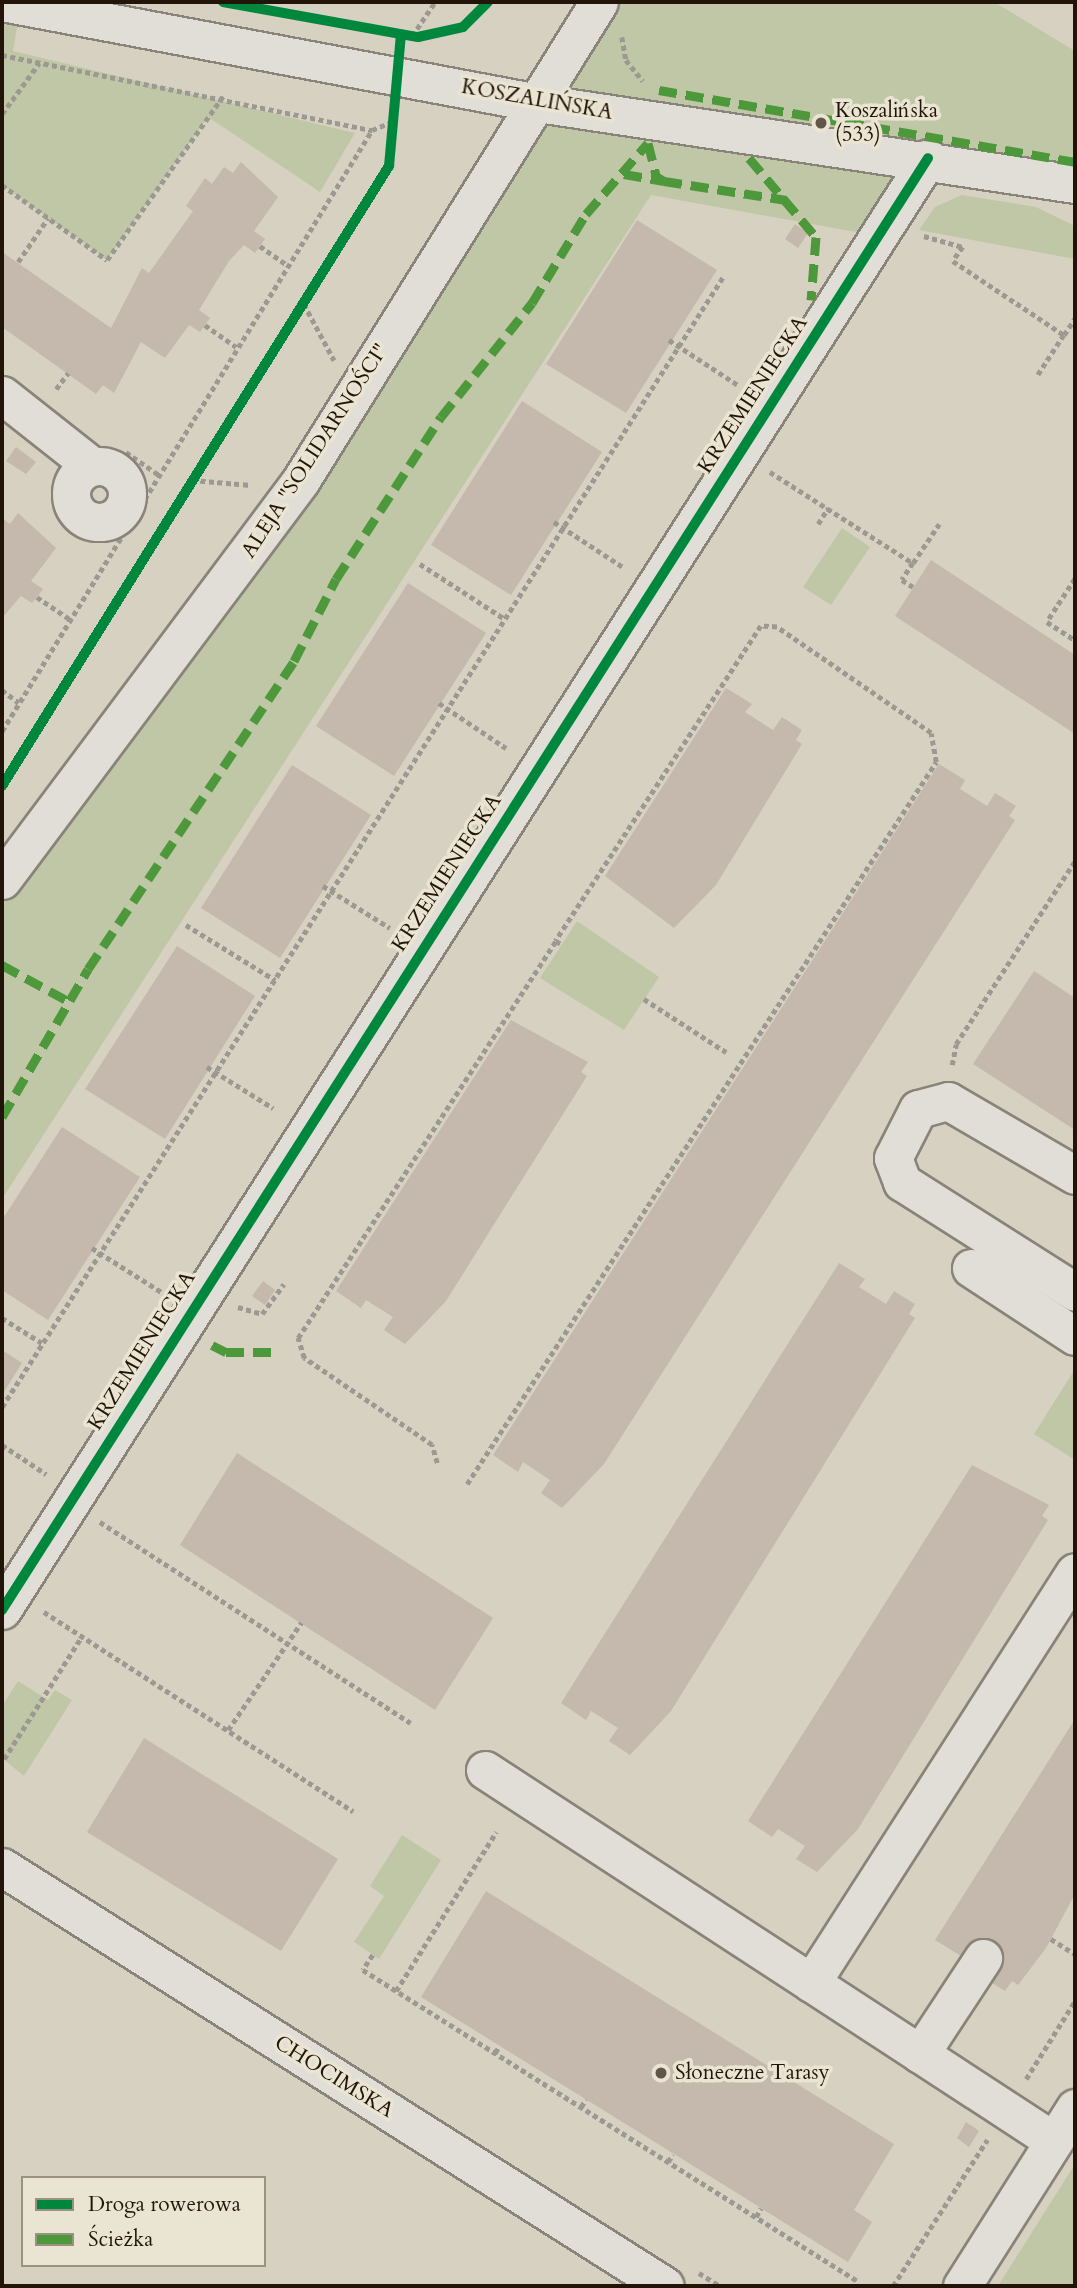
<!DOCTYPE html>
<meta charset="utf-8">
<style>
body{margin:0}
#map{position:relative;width:1077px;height:2288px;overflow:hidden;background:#d7d1c1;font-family:Cardo,serif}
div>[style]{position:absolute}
.green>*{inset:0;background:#c0c7a7}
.building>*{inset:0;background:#c5b8ac}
.path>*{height:4.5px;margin-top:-2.25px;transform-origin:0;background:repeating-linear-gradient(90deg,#9c9992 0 5px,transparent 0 8.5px)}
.roads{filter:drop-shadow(2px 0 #898379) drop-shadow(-2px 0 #898379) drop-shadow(0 2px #898379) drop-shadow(0 -2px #898379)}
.minor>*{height:37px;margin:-18.5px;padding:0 18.5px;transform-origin:18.5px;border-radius:18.5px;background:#e0ded6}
.minor>.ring{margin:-18.5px;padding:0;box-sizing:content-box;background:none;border:37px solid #e0ded6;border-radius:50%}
.quiet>*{height:9px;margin-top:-4.5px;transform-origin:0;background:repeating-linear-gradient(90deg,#4d983b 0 18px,transparent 0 27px)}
.cycleway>*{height:10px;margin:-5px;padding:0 5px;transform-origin:5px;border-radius:5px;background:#00873e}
.dots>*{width:19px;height:19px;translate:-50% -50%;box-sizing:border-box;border:4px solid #eae4d2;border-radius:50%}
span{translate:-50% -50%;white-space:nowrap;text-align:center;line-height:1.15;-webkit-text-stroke:7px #eae4d2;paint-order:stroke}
.street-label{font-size:21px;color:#231409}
.poi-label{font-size:21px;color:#231409}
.left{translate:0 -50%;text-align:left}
.frame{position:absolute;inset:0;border:4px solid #231409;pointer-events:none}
.legend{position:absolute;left:21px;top:2176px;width:245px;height:91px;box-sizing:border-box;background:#eae4d2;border:2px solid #9a9182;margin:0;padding:9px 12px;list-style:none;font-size:21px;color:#231409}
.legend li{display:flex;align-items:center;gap:14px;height:35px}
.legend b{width:35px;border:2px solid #9a9182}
</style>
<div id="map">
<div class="green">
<div style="clip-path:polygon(2px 2px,21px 5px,13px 51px,355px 133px,320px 192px,208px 117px,107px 260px,2px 185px)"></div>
<div style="clip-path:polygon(600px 2px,994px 2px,1075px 51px,1075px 184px,910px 167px,878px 236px,651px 195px,2px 1199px,2px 880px,538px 103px)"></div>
<div style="clip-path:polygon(962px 195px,1036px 207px,1075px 226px,1075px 259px,919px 230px,935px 207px)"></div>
<div style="clip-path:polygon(842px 528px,870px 547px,831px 605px,803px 587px)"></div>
<div style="clip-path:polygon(577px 921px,659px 977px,624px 1030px,540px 978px)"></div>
<div style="clip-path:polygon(1075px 1369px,1075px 1460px,1034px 1434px)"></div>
<div style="clip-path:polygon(18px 1681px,48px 1700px,55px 1690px,72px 1700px,24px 1776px,2px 1758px,2px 1706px)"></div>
<div style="clip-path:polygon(402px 1835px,441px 1860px,379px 1959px,354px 1942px,384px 1896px,370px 1886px)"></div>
<div style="clip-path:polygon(1075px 2164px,1075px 2286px,998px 2286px)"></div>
</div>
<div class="building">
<div style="clip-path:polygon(241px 162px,278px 197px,254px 231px,265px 239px,255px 253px,244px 245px,229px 261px,199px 310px,210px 318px,200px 332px,189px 325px,165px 358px,141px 342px,114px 393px,103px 385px,96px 394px,2px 327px,2px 252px,111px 328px,142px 268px,149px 273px,193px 211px,186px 206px,205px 178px,212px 184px,224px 167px,233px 173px)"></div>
<div style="clip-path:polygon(637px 220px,717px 270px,626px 413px,546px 364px)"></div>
<div style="clip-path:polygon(795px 224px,808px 233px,798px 248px,785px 239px)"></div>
<div style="clip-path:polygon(522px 401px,602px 452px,511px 595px,431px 545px)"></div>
<div style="clip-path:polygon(16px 447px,36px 462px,26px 474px,6px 461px)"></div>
<div style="clip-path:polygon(18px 513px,56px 548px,31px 581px,43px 589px,32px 603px,21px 596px,2px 618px,2px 518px,10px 524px)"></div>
<div style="clip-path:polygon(931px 560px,1075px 655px,1075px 734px,895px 616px)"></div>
<div style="clip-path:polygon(408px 583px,486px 633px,394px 776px,316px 726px)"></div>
<div style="clip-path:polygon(726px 688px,752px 704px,745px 712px,773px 730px,782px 717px,802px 730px,796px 740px,802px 744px,716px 885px,674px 928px,605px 876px)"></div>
<div style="clip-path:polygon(939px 764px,965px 780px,960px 789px,987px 806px,995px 793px,1016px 806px,1009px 816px,1015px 820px,604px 1464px,562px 1508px,541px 1493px,550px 1480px,523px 1462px,518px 1472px,493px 1455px)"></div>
<div style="clip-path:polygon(292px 765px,371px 815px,280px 958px,201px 908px)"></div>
<div style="clip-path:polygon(177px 946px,255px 996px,165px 1139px,85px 1089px)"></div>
<div style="clip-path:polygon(1034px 971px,1075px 998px,1075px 1130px,973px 1064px)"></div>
<div style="clip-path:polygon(511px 1020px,588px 1062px,581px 1072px,587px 1076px,446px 1301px,405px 1344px,384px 1330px,393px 1317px,366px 1300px,361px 1308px,336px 1291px)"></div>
<div style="clip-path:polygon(62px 1127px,140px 1177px,48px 1320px,2px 1290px,2px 1220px)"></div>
<div style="clip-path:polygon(839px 1263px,865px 1279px,859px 1287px,886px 1304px,894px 1291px,915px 1304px,909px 1314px,915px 1318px,671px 1711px,630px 1755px,609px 1741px,618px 1728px,591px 1711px,586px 1720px,561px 1703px)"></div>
<div style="clip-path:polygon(263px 1281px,275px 1290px,265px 1305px,252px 1296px)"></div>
<div style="clip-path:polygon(2px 1350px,22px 1363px,2px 1395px)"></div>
<div style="clip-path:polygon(237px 1453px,493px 1618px,435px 1710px,180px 1545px)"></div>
<div style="clip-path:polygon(972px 1465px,1049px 1505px,1042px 1516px,1048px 1520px,858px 1829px,817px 1872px,796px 1859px,805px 1846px,778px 1829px,772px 1837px,748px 1821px)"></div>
<div style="clip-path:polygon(1075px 1719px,1075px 1894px,1046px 1948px,1018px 1985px,1012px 1981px,1005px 1991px,984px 1978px,993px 1965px,966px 1947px,961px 1956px,935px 1940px)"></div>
<div style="clip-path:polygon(144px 1738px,338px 1859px,281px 1951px,87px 1832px)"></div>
<div style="clip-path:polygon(486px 1891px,894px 2144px,854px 2210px,872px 2222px,848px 2262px,421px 1997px)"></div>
<div style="clip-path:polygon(966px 2122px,979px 2131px,969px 2147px,957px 2138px)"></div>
</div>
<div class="path">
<div style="left:412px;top:36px;width:41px;rotate:-55.9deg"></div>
<div style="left:622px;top:37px;width:23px;rotate:80deg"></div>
<div style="left:626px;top:60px;width:27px;rotate:51deg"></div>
<div style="left:2px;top:55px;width:378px;rotate:11.5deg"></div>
<div style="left:372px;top:130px;width:22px;rotate:-22deg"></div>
<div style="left:2px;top:114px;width:63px;rotate:-54deg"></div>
<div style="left:2px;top:185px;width:129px;rotate:35.5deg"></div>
<div style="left:107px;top:260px;width:201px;rotate:-54.7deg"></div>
<div style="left:924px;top:236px;width:41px;rotate:15.8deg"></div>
<div style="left:963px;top:247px;width:17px;rotate:126deg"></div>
<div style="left:953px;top:261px;width:133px;rotate:33.7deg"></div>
<div style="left:1064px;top:335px;width:48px;rotate:123deg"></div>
<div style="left:260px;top:246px;width:33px;rotate:35deg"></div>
<div style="left:18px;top:262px;width:53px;rotate:-55.7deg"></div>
<div style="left:304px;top:304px;width:64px;rotate:61.8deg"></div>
<div style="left:205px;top:325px;width:38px;rotate:35deg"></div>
<div style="left:1064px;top:335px;width:20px;rotate:-57deg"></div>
<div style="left:669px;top:340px;width:82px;rotate:33.1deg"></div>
<div style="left:56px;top:389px;width:20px;rotate:-53deg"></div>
<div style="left:126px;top:452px;width:39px;rotate:35deg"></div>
<div style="left:770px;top:472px;width:169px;rotate:32.5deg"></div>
<div style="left:913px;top:563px;width:20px;rotate:123deg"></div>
<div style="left:902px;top:580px;width:13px;rotate:32deg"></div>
<div style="left:192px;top:480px;width:59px;rotate:4.8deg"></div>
<div style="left:554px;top:522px;width:82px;rotate:33.1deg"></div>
<div style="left:818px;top:524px;width:19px;rotate:-58deg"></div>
<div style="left:913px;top:563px;width:47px;rotate:-56.3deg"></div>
<div style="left:420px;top:564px;width:101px;rotate:32.9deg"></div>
<div style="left:1075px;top:579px;width:51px;rotate:123.1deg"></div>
<div style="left:1047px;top:622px;width:33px;rotate:33deg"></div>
<div style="left:37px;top:597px;width:40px;rotate:34deg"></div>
<div style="left:2px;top:690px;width:21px;rotate:37deg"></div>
<div style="left:439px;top:703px;width:81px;rotate:33.9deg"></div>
<div style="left:2px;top:731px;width:706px;rotate:-58.38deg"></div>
<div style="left:323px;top:886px;width:79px;rotate:32.1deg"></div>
<div style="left:186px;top:925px;width:105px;rotate:31.7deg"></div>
<div style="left:644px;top:999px;width:98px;rotate:32.9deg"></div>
<div style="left:952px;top:1065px;width:21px;rotate:-79deg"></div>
<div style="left:956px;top:1044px;width:218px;rotate:-57deg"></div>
<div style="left:207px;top:1067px;width:78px;rotate:31.8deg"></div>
<div style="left:92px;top:1248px;width:84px;rotate:32.4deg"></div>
<div style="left:238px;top:1307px;width:25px;rotate:16deg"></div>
<div style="left:262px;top:1314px;width:37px;rotate:-54deg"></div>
<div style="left:2px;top:1318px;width:47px;rotate:32deg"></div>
<div style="left:2px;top:1407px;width:1340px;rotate:-57.46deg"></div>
<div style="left:2px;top:1445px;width:53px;rotate:33.4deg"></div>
<div style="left:437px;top:1463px;width:19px;rotate:-106deg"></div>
<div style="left:432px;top:1445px;width:155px;rotate:-145.8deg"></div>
<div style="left:304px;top:1358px;width:21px;rotate:-107deg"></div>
<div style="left:298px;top:1338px;width:473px;rotate:-57deg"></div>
<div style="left:467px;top:1484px;width:861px;rotate:-56.99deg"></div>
<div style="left:936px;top:762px;width:29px;rotate:-100deg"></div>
<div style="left:931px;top:733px;width:187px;rotate:-145.5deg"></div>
<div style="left:777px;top:627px;width:16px;rotate:-176deg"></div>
<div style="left:761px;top:626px;width:376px;rotate:123.1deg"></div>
<div style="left:556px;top:941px;width:6px;rotate:31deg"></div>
<div style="left:100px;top:1522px;width:370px;rotate:32.9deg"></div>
<div style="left:44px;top:1612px;width:368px;rotate:32.8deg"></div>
<div style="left:228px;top:1730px;width:130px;rotate:-55.7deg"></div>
<div style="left:4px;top:1759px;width:146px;rotate:-57.6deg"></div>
<div style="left:1051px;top:1939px;width:28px;rotate:32deg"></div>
<div style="left:373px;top:1955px;width:18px;rotate:124deg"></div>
<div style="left:363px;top:1970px;width:586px;rotate:32.17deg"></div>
<div style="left:396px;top:1991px;width:188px;rotate:-57.8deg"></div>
<div style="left:495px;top:2053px;width:8px;rotate:-60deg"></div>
<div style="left:1026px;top:2079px;width:92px;rotate:-57.9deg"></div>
<div style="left:581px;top:2107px;width:9px;rotate:-58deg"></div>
<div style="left:668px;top:2162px;width:9px;rotate:-58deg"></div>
<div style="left:756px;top:2217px;width:10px;rotate:-61deg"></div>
<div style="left:699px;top:2273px;width:25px;rotate:32deg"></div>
<div style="left:893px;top:2286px;width:174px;rotate:-57.2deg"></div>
</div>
<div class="roads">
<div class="minor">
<div style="left:2px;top:2px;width:545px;rotate:10.67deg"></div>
<div style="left:538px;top:103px;width:543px;rotate:8.58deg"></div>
<div style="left:2px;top:395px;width:115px;rotate:38.3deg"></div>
<div class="ring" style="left:71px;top:466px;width:19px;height:19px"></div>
<div style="left:2px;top:880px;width:499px;rotate:-53.2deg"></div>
<div style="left:301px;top:480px;width:563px;rotate:-58.06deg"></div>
<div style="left:1075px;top:1175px;width:147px;rotate:-149.8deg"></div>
<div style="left:948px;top:1101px;width:31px;rotate:165deg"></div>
<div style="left:918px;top:1109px;width:55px;rotate:117deg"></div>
<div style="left:893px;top:1158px;width:26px;rotate:69deg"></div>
<div style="left:902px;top:1182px;width:205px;rotate:32.4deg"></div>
<div style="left:971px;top:1268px;width:124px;rotate:33.2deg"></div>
<div style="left:2px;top:1610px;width:1722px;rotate:-57.47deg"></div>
<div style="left:485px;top:1770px;width:679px;rotate:33.11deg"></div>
<div style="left:2px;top:1867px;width:784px;rotate:32.29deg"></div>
<div style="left:811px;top:1983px;width:488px;rotate:-57.3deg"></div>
<div style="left:920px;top:2054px;width:115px;rotate:-56.7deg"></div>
<div style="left:962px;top:2286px;width:211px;rotate:-57.6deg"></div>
</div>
</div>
<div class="quiet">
<div style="left:659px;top:90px;width:422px;rotate:9.8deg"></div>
<div style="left:648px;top:143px;width:34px;rotate:76deg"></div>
<div style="left:656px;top:176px;width:9px;rotate:32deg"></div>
<div style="left:664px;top:181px;width:124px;rotate:8.8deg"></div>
<div style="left:749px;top:158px;width:104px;rotate:49.7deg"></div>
<div style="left:816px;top:237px;width:63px;rotate:94.5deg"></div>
<div style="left:624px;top:174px;width:41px;rotate:9.9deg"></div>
<div style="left:2px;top:965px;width:75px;rotate:28.6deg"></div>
<div style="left:2px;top:1117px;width:171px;rotate:-59.8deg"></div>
<div style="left:88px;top:969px;width:371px;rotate:-56.2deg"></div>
<div style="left:294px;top:661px;width:92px;rotate:-62.9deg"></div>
<div style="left:336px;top:579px;width:193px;rotate:-57.1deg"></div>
<div style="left:441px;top:417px;width:146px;rotate:-51.4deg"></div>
<div style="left:532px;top:303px;width:104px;rotate:-58.8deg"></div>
<div style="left:586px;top:214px;width:94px;rotate:-48.9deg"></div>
<div style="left:212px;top:1345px;width:16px;rotate:27deg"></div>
<div style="left:226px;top:1352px;width:47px"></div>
</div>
<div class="cycleway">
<div style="left:223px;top:2px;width:198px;rotate:10.2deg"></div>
<div style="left:418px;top:37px;width:46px;rotate:-12.5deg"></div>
<div style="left:463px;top:27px;width:35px;rotate:-45deg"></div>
<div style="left:2px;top:786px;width:731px;rotate:-58.03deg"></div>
<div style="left:389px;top:166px;width:132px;rotate:-84.8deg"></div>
<div style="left:2px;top:1610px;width:1722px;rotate:-57.47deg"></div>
</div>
<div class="dots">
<div style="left:821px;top:123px;background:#625649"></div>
<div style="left:661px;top:2073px;background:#625649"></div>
</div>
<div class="street-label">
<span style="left:537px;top:100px;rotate:10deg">KOSZALIŃSKA</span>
<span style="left:753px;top:395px;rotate:-57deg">KRZEMIENIECKA</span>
<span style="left:315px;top:451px;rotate:-57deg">ALEJA "SOLIDARNOŚCI"</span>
<span style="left:447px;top:873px;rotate:-57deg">KRZEMIENIECKA</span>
<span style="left:142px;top:1351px;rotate:-58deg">KRZEMIENIECKA</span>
<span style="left:334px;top:2077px;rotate:32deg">CHOCIMSKA</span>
</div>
<div class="poi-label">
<span class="left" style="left:835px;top:123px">Koszalińska<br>(533)</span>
<span class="left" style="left:675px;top:2073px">Słoneczne Tarasy</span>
</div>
<div class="frame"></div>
<ul class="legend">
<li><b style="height:9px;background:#00873e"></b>Droga rowerowa</li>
<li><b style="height:9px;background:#4d983b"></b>Ścieżka</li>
</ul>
</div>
